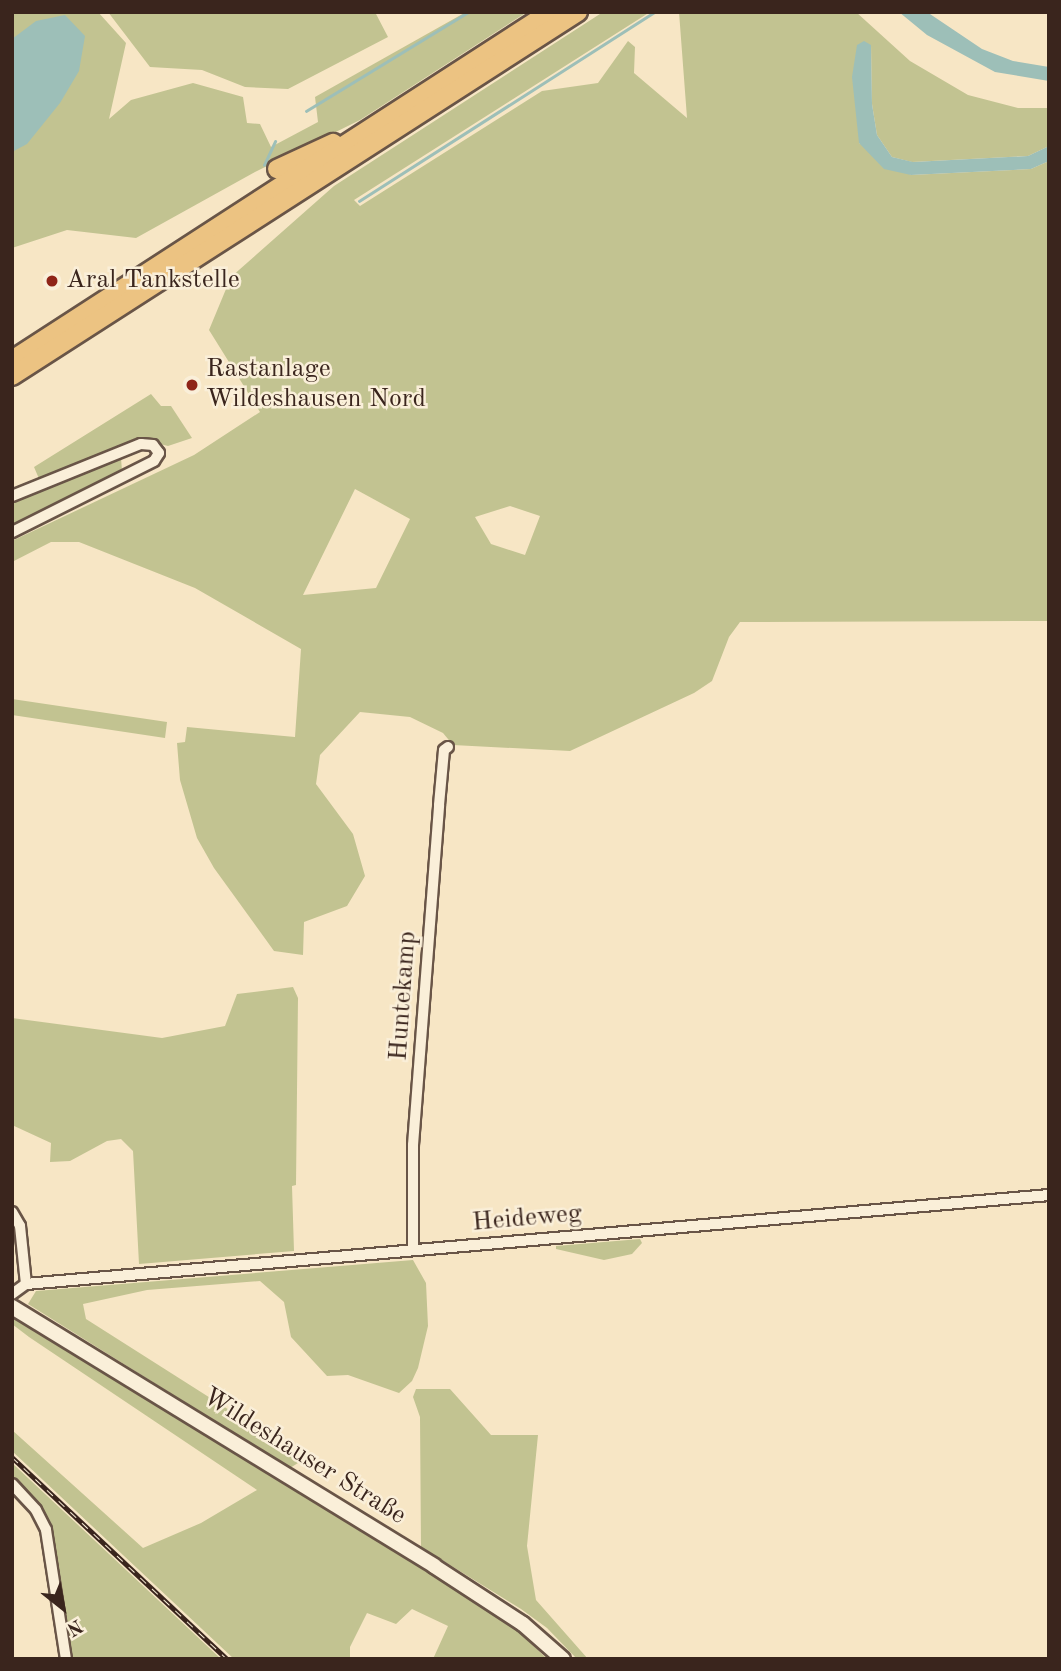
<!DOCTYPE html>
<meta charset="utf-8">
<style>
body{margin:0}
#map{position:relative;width:1061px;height:1671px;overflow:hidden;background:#f7e6c5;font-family:"Old Standard TT",serif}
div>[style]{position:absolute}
.green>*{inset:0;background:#c2c391}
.water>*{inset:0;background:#9dbfb8}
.stream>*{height:2.5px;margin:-1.25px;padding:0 1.25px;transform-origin:1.25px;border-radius:1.25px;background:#9dbfb8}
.roads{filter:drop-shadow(2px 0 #695547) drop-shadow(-2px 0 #695547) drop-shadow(0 2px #695547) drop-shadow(0 -2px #695547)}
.street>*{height:10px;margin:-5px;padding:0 5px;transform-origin:5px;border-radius:5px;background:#faefd9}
.secondary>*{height:14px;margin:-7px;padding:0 7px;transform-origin:7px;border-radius:7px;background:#faefd9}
.highway>*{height:18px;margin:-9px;padding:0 9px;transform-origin:9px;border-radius:9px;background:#ecc382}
.rail>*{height:5px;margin-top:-2.5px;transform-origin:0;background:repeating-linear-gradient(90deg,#faefd9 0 8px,#3a251d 0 16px);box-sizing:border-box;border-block:2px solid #3a251d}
.dots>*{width:19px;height:19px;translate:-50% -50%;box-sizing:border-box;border:4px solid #faefd9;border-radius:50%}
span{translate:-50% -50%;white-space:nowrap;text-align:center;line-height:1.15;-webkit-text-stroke:5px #faefd9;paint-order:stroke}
.poi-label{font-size:26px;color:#3a251d}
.left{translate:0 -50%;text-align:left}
.street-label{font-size:26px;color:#3a251d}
.frame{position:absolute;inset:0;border:14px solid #3a251d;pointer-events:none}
.north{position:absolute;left:28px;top:1573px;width:70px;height:70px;-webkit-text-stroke:5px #faefd9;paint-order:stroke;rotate:149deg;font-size:19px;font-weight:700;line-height:28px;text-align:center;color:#3a251d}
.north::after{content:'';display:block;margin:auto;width:24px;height:32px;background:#3a251d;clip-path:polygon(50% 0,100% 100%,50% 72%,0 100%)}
</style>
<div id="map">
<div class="green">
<div style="clip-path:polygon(98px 12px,126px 43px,109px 119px,131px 100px,193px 83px,243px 97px,247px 123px,260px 124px,271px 147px,318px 122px,315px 97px,466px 12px,527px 12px,360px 120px,255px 172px,136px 238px,67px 230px,12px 248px,12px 13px)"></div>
<div style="clip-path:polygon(108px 12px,375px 12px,388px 37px,288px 89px,245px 87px,202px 70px,150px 67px)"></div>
<div style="clip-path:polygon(evenodd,603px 12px,650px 12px,354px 200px,360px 206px,542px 91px,598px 83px,628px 41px,635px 47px,634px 73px,687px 118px,679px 12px,856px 12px,910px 61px,968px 95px,1018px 108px,1049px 108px,1049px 146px,1028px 156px,912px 162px,892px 157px,877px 135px,872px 104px,871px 45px,859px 143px,911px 175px,1031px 169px,1049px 161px,1049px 621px,740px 622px,729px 637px,712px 681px,694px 693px,570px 751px,453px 745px,443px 733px,410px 717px,360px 712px,320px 755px,316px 784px,353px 834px,365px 876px,347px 906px,304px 922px,303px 955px,274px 951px,214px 868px,197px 838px,180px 780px,177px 743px,185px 742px,187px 727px,295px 737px,301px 649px,195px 588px,79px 542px,51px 542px,12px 562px,12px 541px,194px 455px,260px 412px,209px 330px,231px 277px,334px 186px,603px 12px,355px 489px,410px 519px,376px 588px,303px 595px,355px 489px,603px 12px,510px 506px,540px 516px,525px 555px,491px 544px,475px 517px,510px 506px)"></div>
<div style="clip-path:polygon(151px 394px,161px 406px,171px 406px,192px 438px,168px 446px,148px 441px,40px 481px,34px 467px)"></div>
<div style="clip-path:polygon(121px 457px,122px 472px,12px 528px,12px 501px)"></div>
<div style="clip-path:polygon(12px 699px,167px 722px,165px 738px,12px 715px)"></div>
<div style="clip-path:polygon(293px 987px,298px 998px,296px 1185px,292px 1186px,294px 1251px,139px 1264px,133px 1151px,121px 1139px,107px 1141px,70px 1161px,50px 1162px,51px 1143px,12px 1125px,12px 1018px,162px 1038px,225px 1026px,237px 994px)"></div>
<div style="clip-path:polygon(640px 1239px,642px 1243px,632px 1254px,604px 1260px,556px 1249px,556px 1246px)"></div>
<div style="clip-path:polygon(413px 1260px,426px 1283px,428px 1326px,418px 1368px,412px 1381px,399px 1393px,348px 1375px,327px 1376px,291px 1337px,284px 1302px,260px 1281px,147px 1290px,83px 1304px,86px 1319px,286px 1446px,298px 1463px,290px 1468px,28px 1304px,36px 1291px)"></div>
<div style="clip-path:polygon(12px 1312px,508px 1621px,547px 1659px,433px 1659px,448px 1626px,412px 1609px,396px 1624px,367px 1613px,350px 1647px,350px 1659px,234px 1659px,12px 1451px,12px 1430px,143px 1548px,201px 1523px,257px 1490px,29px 1337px,12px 1324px)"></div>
<div style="clip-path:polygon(416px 1389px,450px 1389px,491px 1435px,538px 1435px,527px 1546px,536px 1600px,588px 1659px,577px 1659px,547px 1628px,521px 1609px,421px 1547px,420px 1417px,413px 1397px)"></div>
<div style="clip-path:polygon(12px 1463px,221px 1659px,68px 1659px,48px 1528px,12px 1481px)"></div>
</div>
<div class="water">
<div style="clip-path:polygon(899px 12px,927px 12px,982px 49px,1013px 61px,1049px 67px,1049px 81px,995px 72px,927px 35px)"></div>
<div style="clip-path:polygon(65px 15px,85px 36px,79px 71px,60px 103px,27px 144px,12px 152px,12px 39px,36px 21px)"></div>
<div style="clip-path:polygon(864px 41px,871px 45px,872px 104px,877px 135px,892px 157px,913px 162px,1028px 156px,1049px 146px,1049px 161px,1031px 169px,911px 175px,884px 169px,859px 143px,852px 77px,857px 45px)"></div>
</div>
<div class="stream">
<div style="left:306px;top:111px;width:190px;rotate:-31.4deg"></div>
<div style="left:264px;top:165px;width:26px;rotate:-65deg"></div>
<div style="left:359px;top:201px;width:351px;rotate:-32.6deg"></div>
</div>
<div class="roads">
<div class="street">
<div style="left:12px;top:496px;width:139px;rotate:-22deg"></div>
<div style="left:141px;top:444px;width:12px;rotate:5deg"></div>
<div style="left:153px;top:445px;width:10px;rotate:53deg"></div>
<div style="left:159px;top:453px;width:9px;rotate:122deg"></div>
<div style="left:154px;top:461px;width:159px;rotate:153.4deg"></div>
<div style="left:12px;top:1212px;width:16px;rotate:60deg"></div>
<div style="left:20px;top:1226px;width:58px;rotate:84.1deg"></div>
<div style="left:413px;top:1250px;width:105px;rotate:-90deg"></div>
<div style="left:413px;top:1145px;width:341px;rotate:-85.6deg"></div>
<div style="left:439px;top:805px;width:55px;rotate:-84.8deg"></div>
<div style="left:444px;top:750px;width:5px;rotate:-37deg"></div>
<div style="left:12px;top:1294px;width:17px;rotate:-36deg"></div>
<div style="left:26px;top:1284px;width:1027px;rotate:-4.97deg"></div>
<div style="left:12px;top:1484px;width:35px;rotate:47deg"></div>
<div style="left:36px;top:1510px;width:22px;rotate:63deg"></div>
<div style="left:46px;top:1530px;width:131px;rotate:81.2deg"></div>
</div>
<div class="secondary">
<div style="left:12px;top:1307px;width:495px;rotate:31.5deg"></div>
<div style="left:434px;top:1566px;width:106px;rotate:33.1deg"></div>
<div style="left:523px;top:1624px;width:53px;rotate:41.2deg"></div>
</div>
<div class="highway">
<div style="left:277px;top:169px;width:62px;rotate:-24.9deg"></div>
<div style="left:12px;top:360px;width:641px;rotate:-32.9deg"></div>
<div style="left:12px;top:376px;width:673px;rotate:-32.75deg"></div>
</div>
</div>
<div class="rail">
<div style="left:12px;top:1457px;width:295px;rotate:43.2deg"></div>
</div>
<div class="dots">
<div style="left:52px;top:281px;background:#8f2418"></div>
<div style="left:192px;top:385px;background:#8f2418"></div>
</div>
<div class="poi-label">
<span class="left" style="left:66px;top:281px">Aral Tankstelle</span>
<span class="left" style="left:206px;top:385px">Rastanlage<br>Wildeshausen Nord</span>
</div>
<div class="street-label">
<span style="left:404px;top:996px;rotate:-86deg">Huntekamp</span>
<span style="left:527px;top:1219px;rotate:-5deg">Heideweg</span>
<span style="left:304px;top:1457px;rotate:32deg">Wildeshauser Straße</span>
</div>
<div class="frame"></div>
<div class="north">N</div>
</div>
